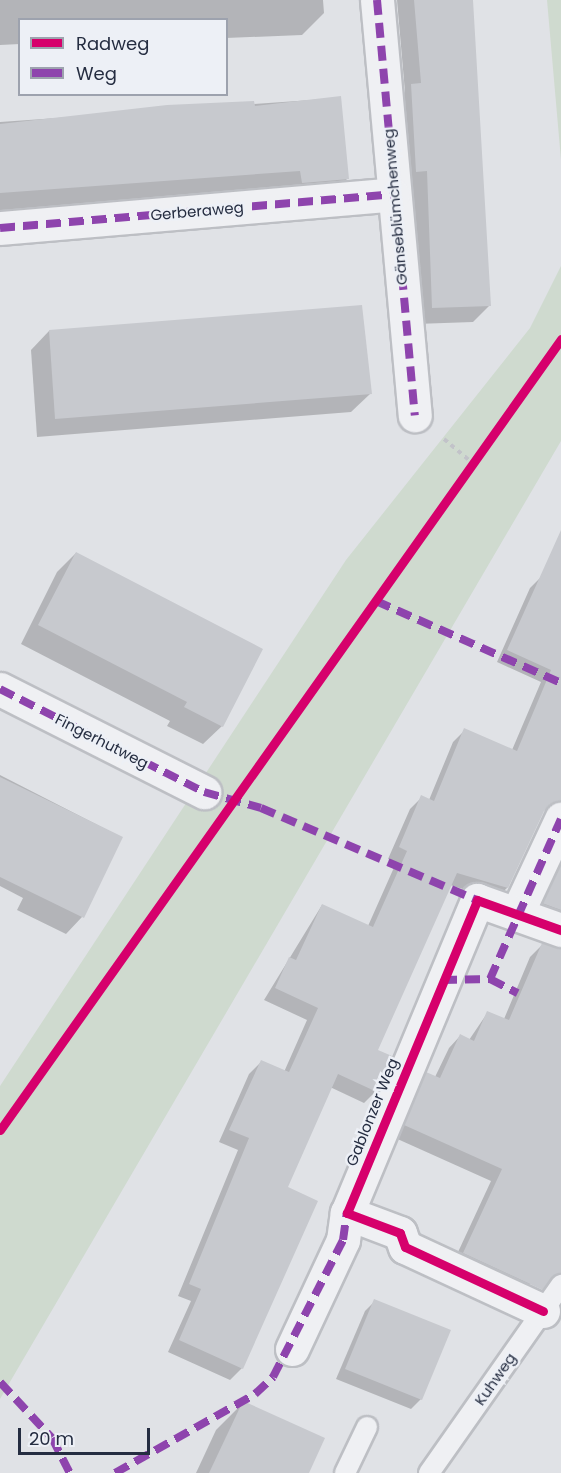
<!DOCTYPE html>
<meta charset="utf-8">
<style>
body{margin:0}
#map{position:relative;width:561px;height:1473px;overflow:hidden;background:#e0e2e6;font-family:Poppins,sans-serif}
div>[style]{position:absolute}
.green>*{inset:0;background:#cfdacf}
.shadow>*{inset:0;background:#0003}
.building>*{inset:0;background:#c7c9ce}
.path>*{height:4px;margin-top:-2px;transform-origin:0;background:repeating-linear-gradient(90deg,#c2c3c9 0 4.5px,transparent 0 9px)}
.roads{filter:drop-shadow(2px 0 #bdbfc4) drop-shadow(-2px 0 #bdbfc4) drop-shadow(0 2px #bdbfc4) drop-shadow(0 -2px #bdbfc4)}
.service>*{height:20px;margin:-10px;padding:0 10px;transform-origin:10px;border-radius:10px;background:#eff0f3}
.minor>*{height:33px;margin:-16.5px;padding:0 16.5px;transform-origin:16.5px;border-radius:16.5px;background:#eff0f3}
.quiet>*{height:8px;margin-top:-4px;transform-origin:0;background:repeating-linear-gradient(90deg,#8e44ad 0 15px,transparent 0 23px)}
.cycleway>*{height:9px;margin:-4.5px;padding:0 4.5px;transform-origin:4.5px;border-radius:4.5px;background:#d6006c}
span{translate:-50% -50%;white-space:nowrap;text-align:center;line-height:1.15;-webkit-text-stroke:5px #edf0f6;paint-order:stroke}
.street-label{font-size:15px;color:#252d41}
.legend{position:absolute;left:18px;top:18px;width:210px;height:78px;box-sizing:border-box;background:#edf0f6;border:2px solid #9da2ae;margin:0;padding:8px 10px;list-style:none;font-size:18px;color:#252d41}
.legend li{display:flex;align-items:center;gap:12px;height:30px}
.legend b{width:30px;border:2px solid #9da2ae}
.scale{position:absolute;left:18px;top:1428px;width:132px;height:27px;box-sizing:border-box;border:3px solid #252d41;border-top:0;padding-left:8px;font-size:18px;line-height:21px;white-space:nowrap;color:#252d41;-webkit-text-stroke:4px #edf0f6;paint-order:stroke}
</style>
<div id="map">
<div class="green">
<div style="clip-path:polygon(547px 0,561px 0,561px 160px)"></div>
<div style="clip-path:polygon(561px 266px,561px 441px,0 1399px,0 1086px,346px 560px,530px 328px)"></div>
</div>
<div class="shadow">
<div style="clip-path:polygon(0 0,323px 0,324px 13px,302px 35px,226px 38px,226px 20px,20px 20px,20px 44px,0 45px)"></div>
<div style="clip-path:polygon(397px 0,470px 0,490px 305px,473px 322px,416px 324px,411px 187px,401px 187px,395px 102px,405px 92px)"></div>
<div style="clip-path:polygon(340px 98px,348px 178px,329px 197px,282px 189px,0 212px,0 122px)"></div>
<div style="clip-path:polygon(49px 331px,370px 394px,351px 412px,37px 437px,31px 350px)"></div>
<div style="clip-path:polygon(76px 553px,222px 726px,203px 744px,167px 726px,170px 721px,21px 644px,57px 572px)"></div>
<div style="clip-path:polygon(542px 576px,561px 585px,561px 773px,507px 888px,495px 899px,450px 885px,376px 1051px,376px 1091px,364px 1103px,330px 1087px,286px 1188px,242px 1368px,230px 1380px,168px 1352px,191px 1301px,178px 1296px,238px 1150px,219px 1142px,249px 1074px,261px 1062px,284px 1072px,307px 1020px,264px 1000px,322px 905px,368px 926px,396px 863px,388px 859px,410px 809px,422px 797px,429px 800px,453px 742px,465px 730px,512px 750px,541px 682px,497px 662px,530px 588px)"></div>
<div style="clip-path:polygon(0 775px,121px 837px,82px 917px,66px 934px,17px 910px,23px 898px,0 886px)"></div>
<div style="clip-path:polygon(561px 855px,561px 928px,532px 915px)"></div>
<div style="clip-path:polygon(542px 945px,561px 949px,561px 1214px,530px 1284px,518px 1296px,452px 1265px,491px 1181px,393px 1137px,415px 1085px,426px 1073px,435px 1077px,449px 1048px,460px 1036px,469px 1040px,488px 1012px,504px 1019px,530px 957px)"></div>
<div style="clip-path:polygon(375px 1301px,421px 1399px,411px 1409px,336px 1379px,365px 1311px)"></div>
<div style="clip-path:polygon(244px 1402px,307px 1473px,196px 1473px,216px 1430px)"></div>
</div>
<div class="building">
<div style="clip-path:polygon(414px 0,473px 0,491px 306px,432px 308px,427px 171px,416px 172px,411px 84px,421px 83px)"></div>
<div style="clip-path:polygon(341px 96px,349px 179px,302px 183px,300px 171px,0 193px,0 124px,167px 105px,254px 101px,255px 106px)"></div>
<div style="clip-path:polygon(362px 305px,372px 394px,55px 419px,49px 330px)"></div>
<div style="clip-path:polygon(561px 530px,561px 801px,544px 811px,508px 888px,457px 873px,378px 1050px,392px 1056px,377px 1092px,338px 1074px,288px 1187px,318px 1201px,243px 1369px,179px 1340px,201px 1289px,189px 1284px,249px 1138px,229px 1130px,261px 1060px,289px 1072px,318px 1008px,275px 988px,289px 957px,296px 960px,322px 904px,373px 927px,407px 851px,399px 847px,421px 795px,434px 801px,464px 728px,517px 751px,551px 670px,507px 650px)"></div>
<div style="clip-path:polygon(76px 552px,263px 649px,223px 727px,184px 707px,187px 702px,38px 625px)"></div>
<div style="clip-path:polygon(0 777px,123px 837px,84px 918px,0 877px)"></div>
<div style="clip-path:polygon(561px 863px,561px 910px,542px 903px)"></div>
<div style="clip-path:polygon(542px 943px,561px 948px,561px 1273px,543px 1290px,463px 1253px,502px 1169px,404px 1125px,426px 1072px,440px 1078px,460px 1034px,474px 1041px,487px 1011px,509px 1020px)"></div>
<div style="clip-path:polygon(374px 1299px,451px 1330px,422px 1400px,345px 1369px)"></div>
<div style="clip-path:polygon(243px 1401px,325px 1438px,309px 1473px,209px 1473px)"></div>
</div>
<div class="path">
<div style="left:444px;top:439px;width:38px;rotate:40deg"></div>
</div>
<div class="roads">
<div class="service">
<div style="left:345px;top:1473px;width:51px;rotate:-64.4deg"></div>
<div style="left:429px;top:1473px;width:230px;rotate:-54.9deg"></div>
</div>
<div class="minor">
<div style="left:377px;top:0;width:417px;rotate:84.8deg"></div>
<div style="left:0;top:228px;width:394px;rotate:-4.9deg"></div>
<div style="left:0;top:689px;width:229px;rotate:26.8deg"></div>
<div style="left:518px;top:911px;width:102px;rotate:-64.9deg"></div>
<div style="left:543px;top:1311px;width:152px;rotate:-155.1deg"></div>
<div style="left:405px;top:1247px;width:15px;rotate:-110deg"></div>
<div style="left:400px;top:1233px;width:57px;rotate:-159.3deg"></div>
<div style="left:347px;top:1213px;width:339px;rotate:-67.4deg"></div>
<div style="left:477px;top:900px;width:89px;rotate:19.7deg"></div>
<div style="left:292px;top:1349px;width:120px;rotate:-64.9deg"></div>
<div style="left:343px;top:1240px;width:27px;rotate:-82deg"></div>
</div>
</div>
<div class="quiet">
<div style="left:377px;top:0;width:417px;rotate:84.8deg"></div>
<div style="left:0;top:228px;width:394px;rotate:-4.9deg"></div>
<div style="left:376px;top:601px;width:202px;rotate:23.9deg"></div>
<div style="left:0;top:689px;width:229px;rotate:26.8deg"></div>
<div style="left:204px;top:792px;width:59px;rotate:15.7deg"></div>
<div style="left:261px;top:808px;width:235px;rotate:23.1deg"></div>
<div style="left:490px;top:979px;width:31px;rotate:27deg"></div>
<div style="left:442px;top:980px;width:48px;rotate:-1.2deg"></div>
<div style="left:490px;top:979px;width:175px;rotate:-66.1deg"></div>
<div style="left:0;top:1382px;width:76px;rotate:47.1deg"></div>
<div style="left:52px;top:1438px;width:39px;rotate:63deg"></div>
<div style="left:115px;top:1473px;width:161px;rotate:-29.4deg"></div>
<div style="left:255px;top:1394px;width:25px;rotate:-43deg"></div>
<div style="left:273px;top:1377px;width:154px;rotate:-62.9deg"></div>
<div style="left:343px;top:1240px;width:27px;rotate:-82deg"></div>
</div>
<div class="cycleway">
<div style="left:0;top:1130px;width:970px;rotate:-54.65deg"></div>
<div style="left:543px;top:1311px;width:152px;rotate:-155.1deg"></div>
<div style="left:405px;top:1247px;width:15px;rotate:-110deg"></div>
<div style="left:400px;top:1233px;width:57px;rotate:-159.3deg"></div>
<div style="left:347px;top:1213px;width:339px;rotate:-67.4deg"></div>
<div style="left:477px;top:900px;width:89px;rotate:19.7deg"></div>
</div>
<div class="street-label">
<span style="left:395px;top:207px;rotate:-95deg">Gänseblümchenweg</span>
<span style="left:197px;top:211px;rotate:-5deg">Gerberaweg</span>
<span style="left:102px;top:741px;rotate:27deg">Fingerhutweg</span>
<span style="left:372px;top:1112px;rotate:-68deg">Gablonzer Weg</span>
<span style="left:495px;top:1379px;rotate:-55deg">Kuhweg</span>
</div>
<ul class="legend">
<li><b style="height:8px;background:#d6006c"></b>Radweg</li>
<li><b style="height:8px;background:#8e44ad"></b>Weg</li>
</ul>
<div class="scale">20 m</div>
</div>
